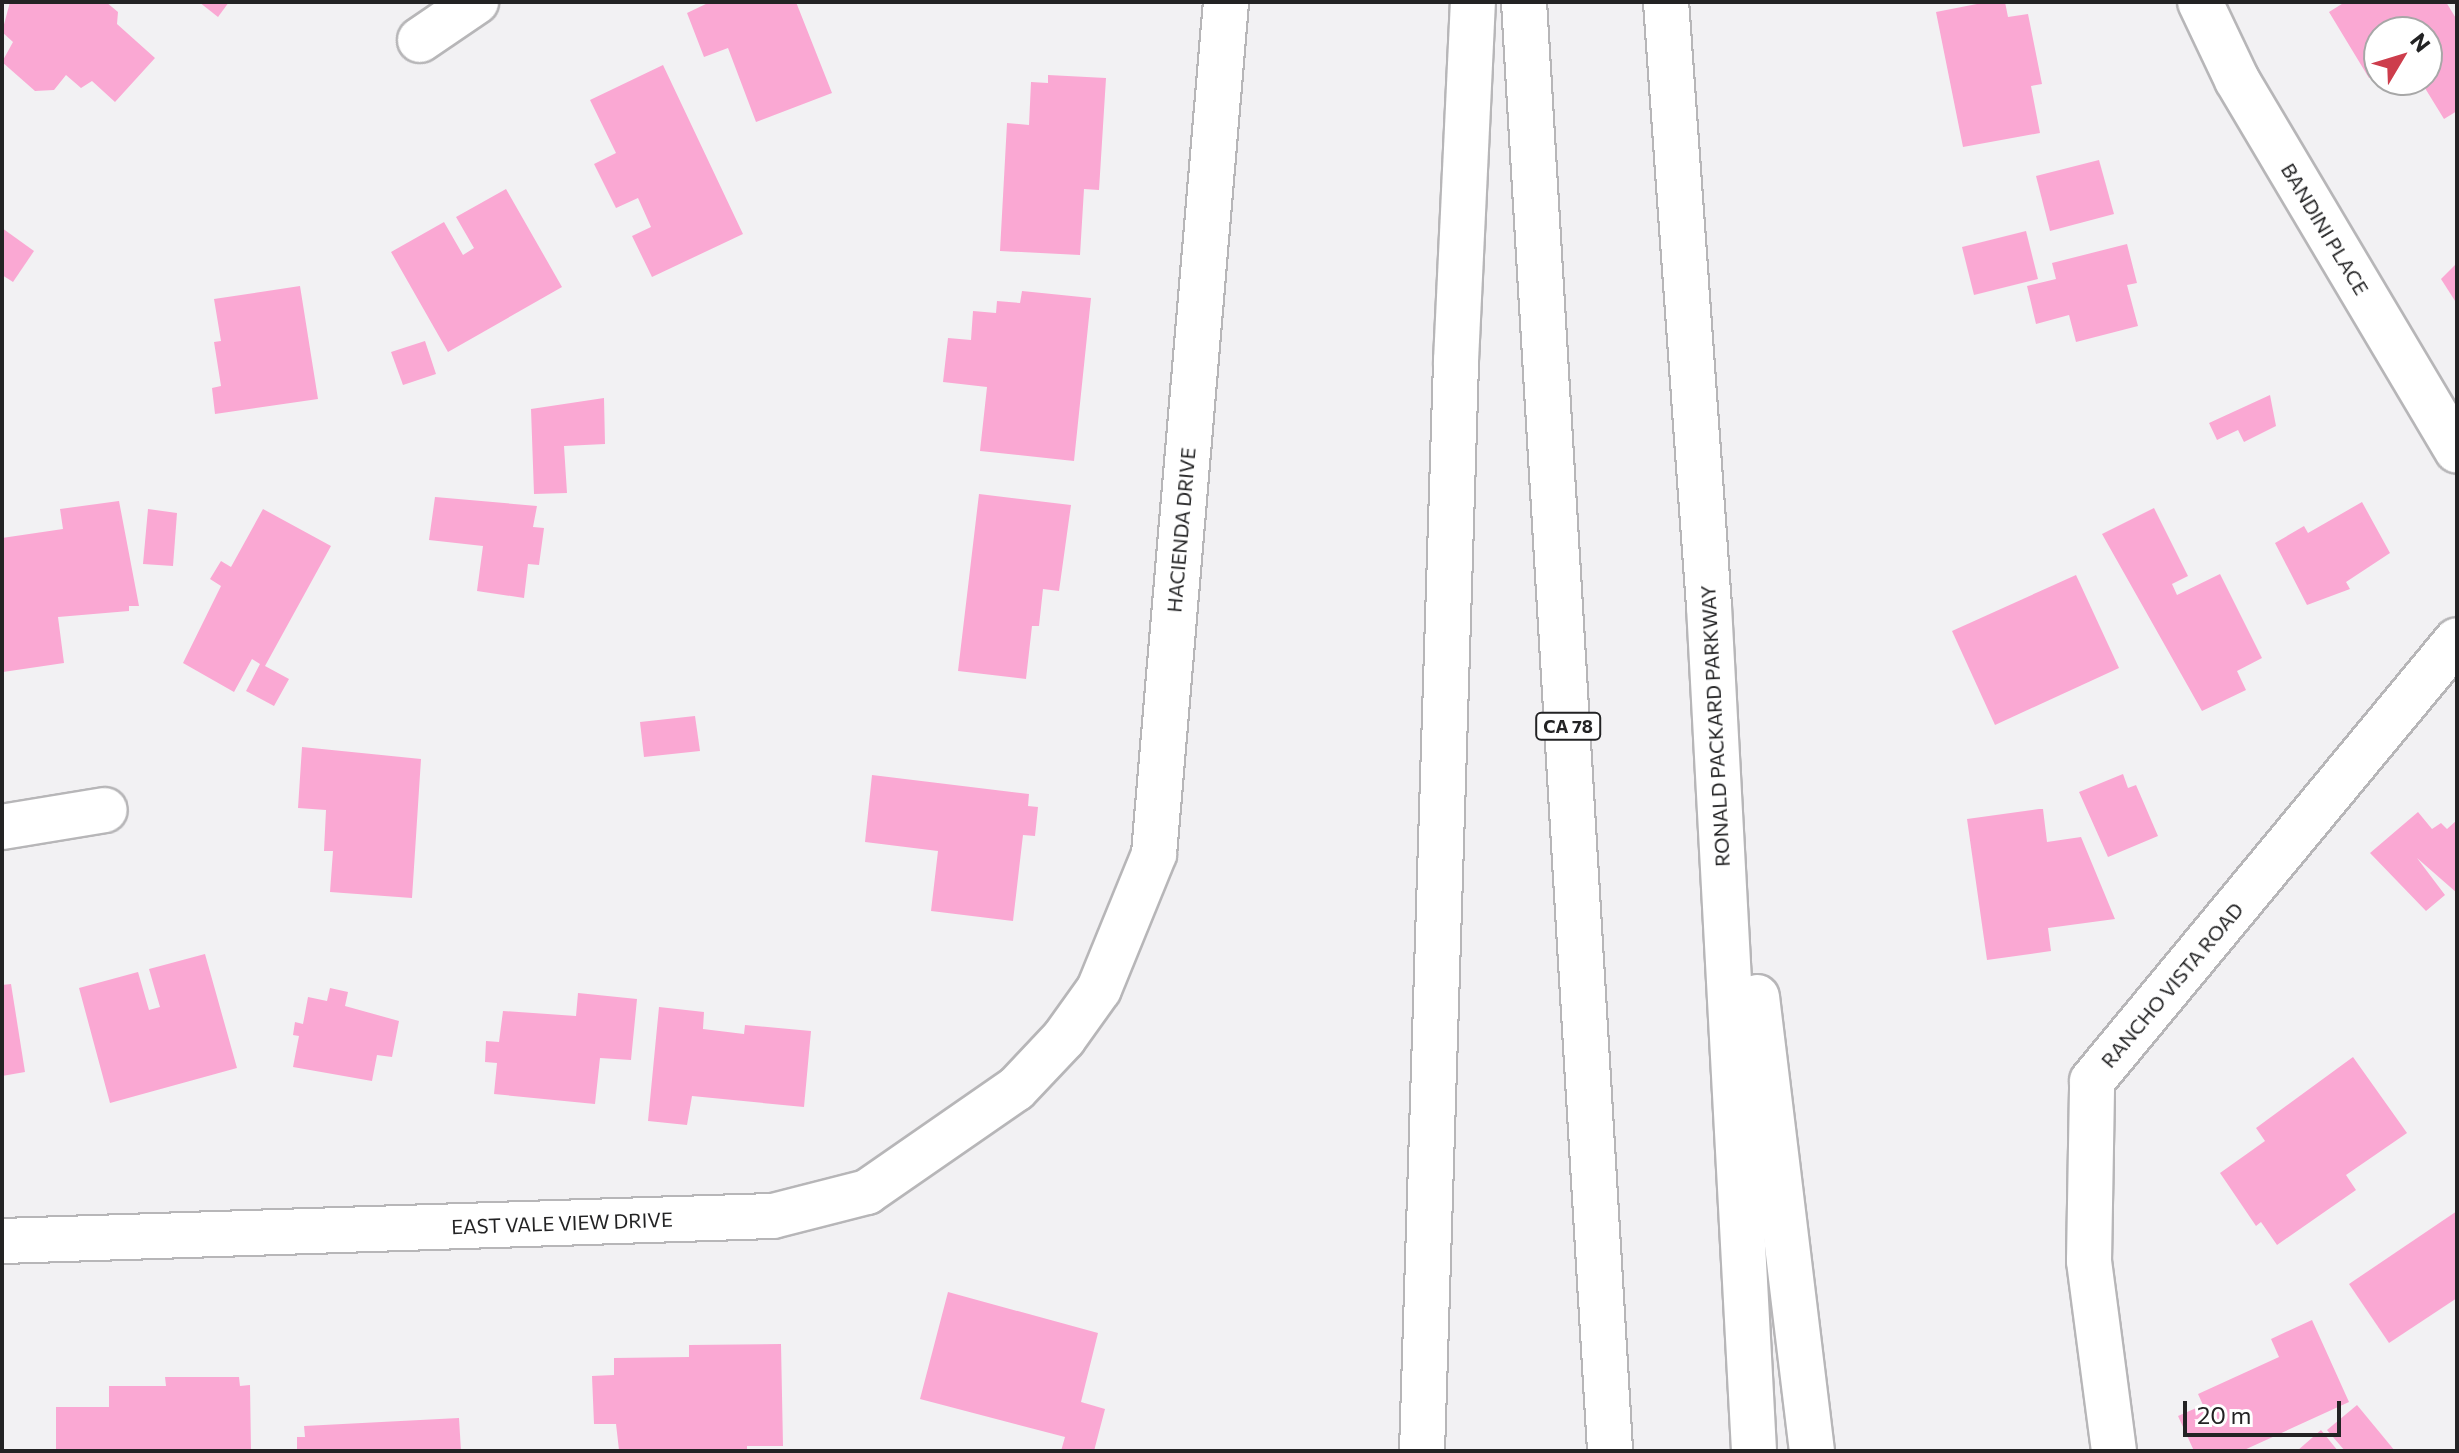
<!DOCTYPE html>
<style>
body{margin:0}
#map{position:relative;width:2459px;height:1453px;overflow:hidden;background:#f2f1f3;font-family:Commissioner,sans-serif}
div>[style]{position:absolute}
.building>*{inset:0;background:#faa8d3}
.roads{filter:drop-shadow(2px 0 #b7b6b8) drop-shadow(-2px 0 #b7b6b8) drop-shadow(0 2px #b7b6b8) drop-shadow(0 -2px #b7b6b8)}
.street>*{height:44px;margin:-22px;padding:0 22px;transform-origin:22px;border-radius:22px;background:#fff}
.secondary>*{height:44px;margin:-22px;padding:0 22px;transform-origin:22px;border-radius:22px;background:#fff}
.highway>*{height:44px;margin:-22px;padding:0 22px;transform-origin:22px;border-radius:22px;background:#fff}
span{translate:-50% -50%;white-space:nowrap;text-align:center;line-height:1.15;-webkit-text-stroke:7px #fff;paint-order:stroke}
.shield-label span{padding:2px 6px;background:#fff;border:2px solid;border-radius:6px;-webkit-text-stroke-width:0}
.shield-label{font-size:18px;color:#232324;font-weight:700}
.street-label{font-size:20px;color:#232324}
.frame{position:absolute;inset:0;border:4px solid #232324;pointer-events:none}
.north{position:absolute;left:2363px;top:16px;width:80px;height:80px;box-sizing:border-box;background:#fff;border:2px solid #a7a7a7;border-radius:50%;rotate:52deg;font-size:22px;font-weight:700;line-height:32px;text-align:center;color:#232324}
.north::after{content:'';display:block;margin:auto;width:28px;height:36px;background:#cd3d4c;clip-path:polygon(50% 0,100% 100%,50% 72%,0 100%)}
.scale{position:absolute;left:2183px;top:1401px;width:158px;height:36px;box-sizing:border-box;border:4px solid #232324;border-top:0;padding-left:10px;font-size:24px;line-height:28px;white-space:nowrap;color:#232324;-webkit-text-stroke:6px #fff;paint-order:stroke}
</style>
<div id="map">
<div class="building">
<div style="clip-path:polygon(10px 2px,106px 2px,118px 12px,117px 24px,155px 58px,115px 102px,92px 81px,81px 88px,66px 75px,54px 90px,35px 91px,2px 62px,13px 42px,2px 32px)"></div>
<div style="clip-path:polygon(199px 2px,229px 2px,218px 17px)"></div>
<div style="clip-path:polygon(710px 2px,796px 2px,832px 93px,756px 122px,728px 48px,704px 57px,687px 13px)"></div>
<div style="clip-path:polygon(1987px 2px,2005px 2px,2008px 17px,2028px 14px,2042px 84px,2031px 86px,2040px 133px,1963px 147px,1936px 12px)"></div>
<div style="clip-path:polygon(2345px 2px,2446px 2px,2457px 20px,2457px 111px,2444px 119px,2420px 80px,2427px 80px,2427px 32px,2379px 32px,2379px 72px,2369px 78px,2329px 12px)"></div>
<div style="clip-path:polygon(663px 65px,743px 234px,652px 277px,632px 236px,651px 227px,638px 198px,616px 208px,594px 164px,616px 153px,590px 100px)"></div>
<div style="clip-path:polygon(1048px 75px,1106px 78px,1099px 190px,1084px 189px,1080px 255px,1000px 251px,1007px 123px,1029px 125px,1031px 82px,1048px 83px)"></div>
<div style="clip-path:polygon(2099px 160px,2114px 214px,2050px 231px,2036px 176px)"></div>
<div style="clip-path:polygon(506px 189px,562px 287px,448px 352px,391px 252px,444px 222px,463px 255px,474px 248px,456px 217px)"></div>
<div style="clip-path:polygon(2px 228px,34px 251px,13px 282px,2px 275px)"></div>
<div style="clip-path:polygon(2026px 231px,2038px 279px,1974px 295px,1962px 247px)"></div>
<div style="clip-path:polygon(2127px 244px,2137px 283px,2127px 285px,2138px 326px,2076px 342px,2069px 315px,2036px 324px,2027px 286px,2056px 279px,2052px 263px)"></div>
<div style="clip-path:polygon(2457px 263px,2457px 304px,2441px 279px)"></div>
<div style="clip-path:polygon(300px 286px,318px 399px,215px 414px,212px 388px,221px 386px,214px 342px,221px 341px,214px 299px)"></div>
<div style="clip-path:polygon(1022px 291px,1091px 298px,1074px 461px,980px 451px,987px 387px,943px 382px,948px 338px,971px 340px,973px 311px,996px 313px,997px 301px,1020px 303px)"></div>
<div style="clip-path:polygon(425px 341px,436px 374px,403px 385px,391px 352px)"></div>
<div style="clip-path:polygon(2270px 395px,2276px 426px,2244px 442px,2238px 430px,2217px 440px,2209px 423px)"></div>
<div style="clip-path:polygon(604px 398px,605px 444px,564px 446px,567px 493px,534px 494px,531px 409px)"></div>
<div style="clip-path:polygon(979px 494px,1071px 505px,1059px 591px,1043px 589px,1039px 626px,1032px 626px,1026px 679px,958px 671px)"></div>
<div style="clip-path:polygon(435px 497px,537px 506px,533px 527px,544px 528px,539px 565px,528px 564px,524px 598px,477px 591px,483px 546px,429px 540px)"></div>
<div style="clip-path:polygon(119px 501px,139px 606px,129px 606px,129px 611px,58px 617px,64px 663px,3px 672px,2px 538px,63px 529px,60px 509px)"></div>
<div style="clip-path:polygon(2362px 502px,2390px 553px,2346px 582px,2350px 589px,2307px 605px,2275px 543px,2304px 526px,2308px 533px)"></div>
<div style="clip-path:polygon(2154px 508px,2188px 576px,2172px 584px,2177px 595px,2220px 574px,2262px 658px,2237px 671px,2246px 690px,2202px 711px,2102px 534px)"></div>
<div style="clip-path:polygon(148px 509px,177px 513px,173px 566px,143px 564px)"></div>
<div style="clip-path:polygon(263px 509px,331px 546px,265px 666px,289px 679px,274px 706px,246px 691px,260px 664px,252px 659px,234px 692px,183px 663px,221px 586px,210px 579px,221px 561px,231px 567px)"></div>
<div style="clip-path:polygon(2076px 575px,2119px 668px,1995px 725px,1952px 631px)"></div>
<div style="clip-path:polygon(695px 716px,700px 751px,644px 757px,640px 722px)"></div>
<div style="clip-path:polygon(302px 747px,421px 759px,412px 898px,330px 892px,333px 851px,324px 851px,326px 810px,298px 808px)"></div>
<div style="clip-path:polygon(2123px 774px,2128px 788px,2136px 785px,2158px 836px,2108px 857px,2079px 792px)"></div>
<div style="clip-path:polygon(872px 775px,1029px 794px,1028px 806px,1038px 807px,1035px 836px,1023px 835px,1013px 921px,931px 911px,938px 851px,865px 842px)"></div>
<div style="clip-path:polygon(2039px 809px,2043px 809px,2047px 842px,2081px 837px,2115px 919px,2048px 928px,2051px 951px,1987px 960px,1967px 819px)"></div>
<div style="clip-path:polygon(2418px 812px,2432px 829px,2441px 823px,2447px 829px,2457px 820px,2457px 893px,2417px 858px,2445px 895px,2426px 911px,2370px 853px)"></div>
<div style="clip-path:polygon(205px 954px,237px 1068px,110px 1103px,79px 988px,138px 972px,149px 1010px,160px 1007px,149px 969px)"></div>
<div style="clip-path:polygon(11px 984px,25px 1072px,2px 1076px,2px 985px)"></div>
<div style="clip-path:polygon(330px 988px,348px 992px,345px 1006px,399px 1021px,392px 1057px,377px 1055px,372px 1081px,293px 1067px,299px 1036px,293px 1035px,295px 1022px,303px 1024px,308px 997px,327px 1001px)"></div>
<div style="clip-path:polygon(578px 993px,637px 999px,631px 1060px,600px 1058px,595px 1104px,494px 1094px,497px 1063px,485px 1062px,486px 1041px,499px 1042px,503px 1011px,576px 1016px)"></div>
<div style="clip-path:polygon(659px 1007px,704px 1012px,703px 1029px,744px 1034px,745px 1025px,811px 1031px,804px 1107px,692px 1096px,687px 1125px,648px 1121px)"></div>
<div style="clip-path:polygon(2353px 1057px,2407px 1133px,2346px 1175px,2356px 1190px,2277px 1245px,2261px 1222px,2256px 1226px,2220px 1173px,2265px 1141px,2256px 1128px)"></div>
<div style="clip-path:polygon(2457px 1211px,2457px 1298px,2389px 1343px,2349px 1284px)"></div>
<div style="clip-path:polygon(948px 1292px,1098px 1333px,1081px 1402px,1105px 1409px,1094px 1451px,1061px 1451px,1065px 1437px,920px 1399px)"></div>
<div style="clip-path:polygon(2312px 1320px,2349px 1402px,2242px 1451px,2194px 1451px,2178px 1416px,2203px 1405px,2198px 1394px,2279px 1357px,2271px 1339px)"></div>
<div style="clip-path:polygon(781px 1344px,783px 1446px,747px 1446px,747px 1451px,619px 1450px,616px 1424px,594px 1424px,592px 1376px,614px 1375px,614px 1358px,689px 1357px,689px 1345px)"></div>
<div style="clip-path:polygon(165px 1377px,239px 1377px,240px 1386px,250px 1385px,251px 1451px,56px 1451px,56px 1407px,109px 1407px,109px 1386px,166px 1386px)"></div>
<div style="clip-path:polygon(2357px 1405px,2395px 1451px,2345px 1451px,2327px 1430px)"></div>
<div style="clip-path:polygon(459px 1418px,461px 1451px,297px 1451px,297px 1437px,305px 1437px,304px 1426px)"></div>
<div style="clip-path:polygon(2321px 1430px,2338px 1451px,2297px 1451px)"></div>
</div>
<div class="roads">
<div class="street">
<div style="left:2200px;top:2px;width:86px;rotate:64.6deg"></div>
<div style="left:2237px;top:80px;width:431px;rotate:59.3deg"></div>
<div style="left:420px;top:40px;width:68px;rotate:-34.2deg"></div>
<div style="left:2px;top:827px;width:104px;rotate:-9.4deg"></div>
<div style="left:2114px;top:1451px;width:192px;rotate:-97.5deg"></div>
<div style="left:2089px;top:1261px;width:180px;rotate:-89deg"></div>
<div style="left:2092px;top:1081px;width:572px;rotate:-50.39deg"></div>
</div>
<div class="secondary">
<div style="left:2px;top:1241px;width:771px;rotate:-1.86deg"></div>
<div style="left:773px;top:1216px;width:97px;rotate:-14.3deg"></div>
<div style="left:867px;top:1192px;width:181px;rotate:-34.7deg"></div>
<div style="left:1016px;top:1089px;width:70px;rotate:-46.7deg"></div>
<div style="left:1064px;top:1038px;width:60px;rotate:-54.5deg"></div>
<div style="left:1099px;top:989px;width:146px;rotate:-67.8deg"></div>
<div style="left:1154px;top:854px;width:855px;rotate:-85.17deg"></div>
</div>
<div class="highway">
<div style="left:1524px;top:2px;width:1452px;rotate:86.6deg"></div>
<div style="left:1666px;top:2px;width:606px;rotate:85.93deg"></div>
<div style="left:1709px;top:606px;width:846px;rotate:86.95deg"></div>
<div style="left:1757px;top:997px;width:457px;rotate:83.1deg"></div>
<div style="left:1422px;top:1451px;width:1091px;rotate:-88.21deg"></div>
<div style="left:1456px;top:361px;width:359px;rotate:-87.3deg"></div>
</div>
</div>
<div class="shield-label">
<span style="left:1568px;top:726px">CA 78</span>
</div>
<div class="street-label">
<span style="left:2325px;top:229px;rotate:59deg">BANDINI PLACE</span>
<span style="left:1181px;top:530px;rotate:-85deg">HACIENDA DRIVE</span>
<span style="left:1715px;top:726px;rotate:-93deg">RONALD PACKARD PARKWAY</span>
<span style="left:2172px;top:985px;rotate:-50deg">RANCHO VISTA ROAD</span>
<span style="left:562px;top:1223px;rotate:-2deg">EAST VALE VIEW DRIVE</span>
</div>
<div class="frame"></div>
<div class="north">N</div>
<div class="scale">20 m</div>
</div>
